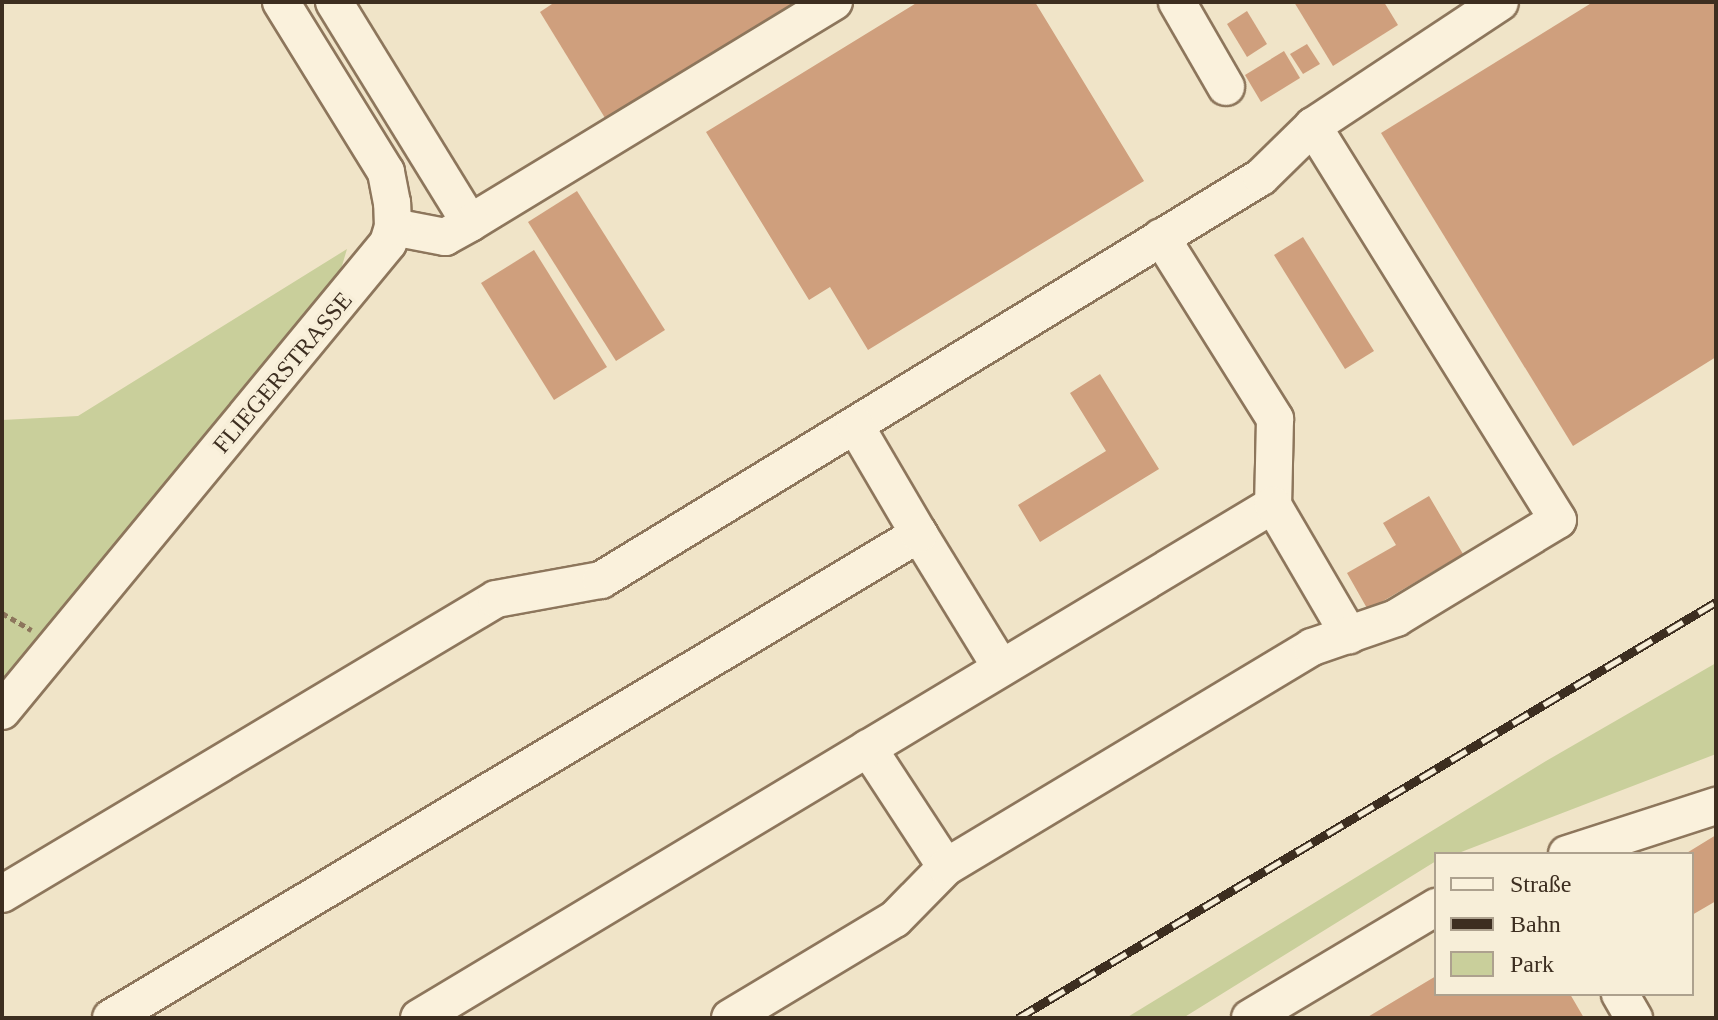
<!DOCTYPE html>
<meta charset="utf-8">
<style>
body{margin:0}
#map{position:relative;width:1718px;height:1020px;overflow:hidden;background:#f0e4c8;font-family:Georgia,serif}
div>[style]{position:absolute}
.green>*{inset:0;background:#c9cf9b}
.building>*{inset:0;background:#cf9f7d}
.path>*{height:5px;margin-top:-2.5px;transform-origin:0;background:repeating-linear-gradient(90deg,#8d765c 0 6px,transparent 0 10px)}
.roads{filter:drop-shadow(2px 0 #8d765c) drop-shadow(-2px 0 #8d765c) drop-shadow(0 2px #8d765c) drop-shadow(0 -2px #8d765c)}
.minor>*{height:36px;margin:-18px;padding:0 18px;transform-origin:18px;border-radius:18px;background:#faf1dc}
.rail>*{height:9px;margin-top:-4.5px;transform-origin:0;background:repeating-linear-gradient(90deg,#f7eed8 0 18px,#3d2e20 0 36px);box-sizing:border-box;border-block:2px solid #3d2e20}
span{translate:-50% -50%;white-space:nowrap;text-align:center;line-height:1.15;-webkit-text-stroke:7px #f7eed8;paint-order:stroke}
.street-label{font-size:24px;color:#3d2e20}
.frame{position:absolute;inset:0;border:4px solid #3d2e20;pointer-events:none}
.legend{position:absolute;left:1434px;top:852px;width:260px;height:144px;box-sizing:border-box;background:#f7eed8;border:2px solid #ada18e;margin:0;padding:10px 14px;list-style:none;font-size:24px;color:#3d2e20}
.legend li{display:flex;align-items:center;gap:16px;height:40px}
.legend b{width:40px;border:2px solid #ada18e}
</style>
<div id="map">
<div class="green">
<div style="clip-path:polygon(347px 249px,333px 296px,2px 690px,2px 420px,78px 416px)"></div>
<div style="clip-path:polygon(1716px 663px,1716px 754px,1456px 854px,1436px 854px,1436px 861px,1183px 1018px,1126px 1018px,1546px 761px)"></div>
</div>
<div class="building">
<div style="clip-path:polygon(555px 2px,795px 2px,605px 118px,540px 12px)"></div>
<div style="clip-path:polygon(918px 2px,1035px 2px,1144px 181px,868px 350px,830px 287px,809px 300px,706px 132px)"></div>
<div style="clip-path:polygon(1294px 2px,1384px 2px,1398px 25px,1333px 66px)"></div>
<div style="clip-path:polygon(1593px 2px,1716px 2px,1716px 357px,1573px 446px,1381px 133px)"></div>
<div style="clip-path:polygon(1247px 11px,1267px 44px,1247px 57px,1227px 24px)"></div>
<div style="clip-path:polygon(1307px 44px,1320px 64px,1303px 74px,1290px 54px)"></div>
<div style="clip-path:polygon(1284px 51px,1300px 78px,1261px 102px,1245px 75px)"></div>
<div style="clip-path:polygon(577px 191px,665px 330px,616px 361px,528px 222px)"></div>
<div style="clip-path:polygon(1303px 237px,1374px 351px,1345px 369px,1274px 255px)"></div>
<div style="clip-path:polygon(534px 250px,607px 367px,554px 400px,481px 283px)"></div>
<div style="clip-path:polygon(1100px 374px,1159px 469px,1040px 542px,1018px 505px,1106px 451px,1070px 393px)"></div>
<div style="clip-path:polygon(1429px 496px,1463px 554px,1368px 610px,1347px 573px,1396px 545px,1383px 523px)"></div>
<div style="clip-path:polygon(1716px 835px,1716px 901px,1692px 915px,1692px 854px,1685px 854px)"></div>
<div style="clip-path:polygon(1436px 976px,1436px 994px,1570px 994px,1584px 1018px,1366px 1018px)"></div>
</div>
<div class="path">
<div style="left:2px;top:613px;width:34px;rotate:30deg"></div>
</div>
<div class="roads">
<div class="minor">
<div style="left:334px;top:2px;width:259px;rotate:58.4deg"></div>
<div style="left:470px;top:223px;width:426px;rotate:-31.3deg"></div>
<div style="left:1177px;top:2px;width:98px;rotate:60deg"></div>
<div style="left:393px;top:227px;width:53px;rotate:10.9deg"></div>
<div style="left:445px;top:237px;width:29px;rotate:-29deg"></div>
<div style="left:1161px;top:237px;width:215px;rotate:57.9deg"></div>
<div style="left:1275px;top:419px;width:86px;rotate:91.3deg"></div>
<div style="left:919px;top:534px;width:157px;rotate:58.5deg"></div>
<div style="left:2px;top:711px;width:607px;rotate:-50.48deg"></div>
<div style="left:388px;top:243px;width:17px;rotate:-73deg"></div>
<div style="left:393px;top:227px;width:24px;rotate:-92deg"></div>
<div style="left:392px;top:203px;width:32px;rotate:-101deg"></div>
<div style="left:386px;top:172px;width:200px;rotate:-121.7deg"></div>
<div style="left:868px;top:748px;width:142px;rotate:56.8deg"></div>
<div style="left:1567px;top:854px;width:157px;rotate:-17.9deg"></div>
<div style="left:2px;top:894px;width:575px;rotate:-30.84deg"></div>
<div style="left:496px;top:599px;width:107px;rotate:-10.3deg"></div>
<div style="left:601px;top:580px;width:773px;rotate:-31.41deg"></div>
<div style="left:1261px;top:177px;width:73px;rotate:-44.4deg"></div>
<div style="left:1313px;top:126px;width:224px;rotate:-33.5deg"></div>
<div style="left:1620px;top:994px;width:28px;rotate:60deg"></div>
<div style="left:111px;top:1018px;width:942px;rotate:-30.92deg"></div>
<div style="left:919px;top:534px;width:126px;rotate:-120.4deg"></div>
<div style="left:419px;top:1018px;width:996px;rotate:-30.99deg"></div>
<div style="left:1273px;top:505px;width:151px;rotate:59.7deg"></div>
<div style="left:730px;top:1018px;width:192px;rotate:-31deg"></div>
<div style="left:895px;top:919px;width:73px;rotate:-45.6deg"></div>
<div style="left:946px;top:867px;width:427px;rotate:-31deg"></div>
<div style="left:1312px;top:647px;width:89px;rotate:-19deg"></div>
<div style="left:1396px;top:618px;width:189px;rotate:-31.2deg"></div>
<div style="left:1558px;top:520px;width:464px;rotate:-121.9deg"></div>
<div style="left:1250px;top:1018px;width:217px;rotate:-30.8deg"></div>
</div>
</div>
<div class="rail">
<div style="left:1018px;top:1018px;width:813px;rotate:-30.79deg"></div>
</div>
<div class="street-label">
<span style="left:283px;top:373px;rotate:-50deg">FLIEGERSTRASSE</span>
</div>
<div class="frame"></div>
<ul class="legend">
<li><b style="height:10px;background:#faf1dc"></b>Straße</li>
<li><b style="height:10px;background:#3d2e20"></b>Bahn</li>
<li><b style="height:22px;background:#c9cf9b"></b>Park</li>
</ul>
</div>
